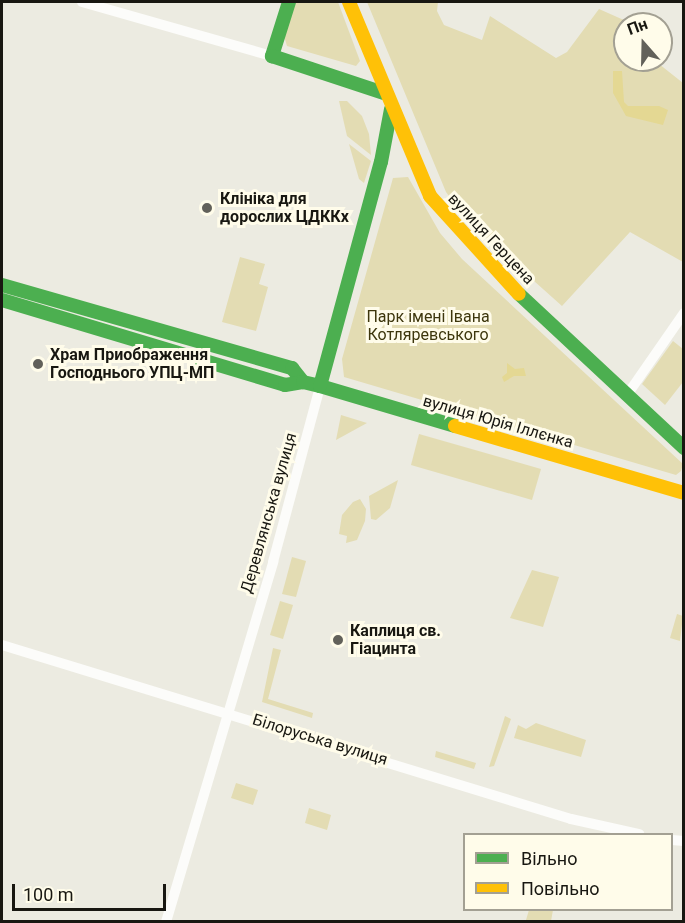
<!DOCTYPE html>
<meta charset="utf-8">
<style>
body{margin:0}
#map{position:relative;width:685px;height:923px;overflow:hidden;background:#ecebe1;font-family:Roboto,sans-serif}
div>[style]{position:absolute}
.green>*{inset:0;background:#e3dcb3}
.water>*{inset:0;background:#e4d893}
.street>*{height:10px;margin:-5px;padding:0 5px;transform-origin:5px;border-radius:5px;background:#fcfcfa}
.fast>*{height:14px;margin:-7px;padding:0 7px;transform-origin:7px;border-radius:7px;background:#4caf50}
.slow>*{height:14px;margin:-7px;padding:0 7px;transform-origin:7px;border-radius:7px;background:#ffc107}
.dots>*{width:16px;height:16px;translate:-50% -50%;box-sizing:border-box;border:3px solid #fffcea;border-radius:50%}
span{translate:-50% -50%;white-space:nowrap;text-align:center;line-height:1.15;-webkit-text-stroke:6px #fffcea;paint-order:stroke}
.poi-label{font-size:16px;color:#181711;font-weight:700}
.left{translate:0 -50%;text-align:left}
.street-label{font-size:16px;color:#181711}
.park-label{font-size:16px;color:#3d360c}
.frame{position:absolute;inset:0;border:3px solid #181711;pointer-events:none}
.legend{position:absolute;left:463px;top:833px;width:210px;height:78px;box-sizing:border-box;background:#fffcea;border:2px solid #a3a093;margin:0;padding:8px 10px;list-style:none;font-size:18px;color:#181711}
.legend li{display:flex;align-items:center;gap:12px;height:30px}
.legend b{width:30px;border:2px solid #a3a093}
.north{position:absolute;left:613px;top:12px;width:60px;height:60px;box-sizing:border-box;background:#fffcea;border:2px solid #a3a093;border-radius:50%;rotate:340deg;font-size:16px;font-weight:700;line-height:24px;text-align:center;color:#181711}
.north::after{content:'';display:block;margin:auto;width:21px;height:27px;background:#62615a;clip-path:polygon(50% 0,100% 100%,50% 72%,0 100%)}
.scale{position:absolute;left:12px;top:884px;width:154px;height:27px;box-sizing:border-box;border:3px solid #181711;border-top:0;padding-left:8px;font-size:18px;line-height:21px;white-space:nowrap;color:#181711;-webkit-text-stroke:4px #fffcea;paint-order:stroke}
</style>
<div id="map">
<div class="green">
<div style="clip-path:polygon(295px 2px,338px 2px,360px 61px,356px 66px,287px 46px,284px 36px)"></div>
<div style="clip-path:polygon(367px 2px,438px 2px,437px 11px,444px 25px,482px 40px,490px 16px,556px 58px,567px 52px,599px 9px,626px 21px,625px 60px,654px 60px,683px 83px,683px 262px,630px 232px,562px 306px,467px 221px,446px 192px)"></div>
<div style="clip-path:polygon(339px 101px,347px 101px,362px 116px,369px 134px,371px 155px,347px 136px)"></div>
<div style="clip-path:polygon(349px 144px,371px 161px,364px 183px,359px 179px)"></div>
<div style="clip-path:polygon(408px 177px,440px 233px,462px 259px,683px 464px,681px 471px,676px 475px,344px 377px,342px 359px,393px 178px)"></div>
<div style="clip-path:polygon(240px 257px,265px 264px,259px 284px,268px 287px,256px 331px,222px 322px)"></div>
<div style="clip-path:polygon(673px 341px,683px 349px,683px 382px,665px 405px,642px 384px)"></div>
<div style="clip-path:polygon(341px 415px,367px 423px,336px 440px)"></div>
<div style="clip-path:polygon(419px 434px,541px 469px,532px 500px,411px 465px)"></div>
<div style="clip-path:polygon(398px 480px,390px 508px,376px 520px,371px 519px,369px 496px)"></div>
<div style="clip-path:polygon(360px 499px,366px 509px,365px 521px,357px 540px,346px 543px,347px 536px,339px 534px,342px 515px,353px 502px)"></div>
<div style="clip-path:polygon(292px 557px,306px 561px,296px 597px,282px 594px)"></div>
<div style="clip-path:polygon(532px 570px,559px 577px,543px 627px,510px 618px)"></div>
<div style="clip-path:polygon(280px 601px,293px 605px,283px 639px,270px 635px)"></div>
<div style="clip-path:polygon(677px 614px,683px 616px,680px 641px,670px 638px)"></div>
<div style="clip-path:polygon(273px 648px,281px 650px,268px 699px,313px 713px,312px 718px,262px 702px)"></div>
<div style="clip-path:polygon(505px 716px,511px 719px,494px 766px,489px 767px)"></div>
<div style="clip-path:polygon(536px 723px,586px 740px,581px 757px,514px 738px,518px 725px,526px 729px)"></div>
<div style="clip-path:polygon(436px 751px,476px 763px,474px 769px,435px 757px)"></div>
<div style="clip-path:polygon(236px 783px,258px 790px,253px 805px,231px 798px)"></div>
<div style="clip-path:polygon(309px 808px,331px 815px,327px 830px,305px 823px)"></div>
<div style="clip-path:polygon(529px 910px,553px 910px,551px 921px,526px 920px)"></div>
</div>
<div class="water">
<div style="clip-path:polygon(613px 71px,622px 71px,624px 102px,628px 106px,659px 106px,668px 110px,663px 125px,626px 116px,613px 93px)"></div>
<div style="clip-path:polygon(507px 363px,515px 369px,524px 368px,526px 376px,514px 376px,504px 382px,502px 377px,507px 373px)"></div>
</div>
<div class="street">
<div style="left:82px;top:2px;width:198px;rotate:15.9deg"></div>
<div style="left:627px;top:395px;width:100px;rotate:-55.2deg"></div>
<div style="left:2px;top:645px;width:595px;rotate:17deg"></div>
<div style="left:571px;top:819px;width:70px;rotate:12.4deg"></div>
<div style="left:672px;top:840px;width:12px;rotate:5deg"></div>
<div style="left:166px;top:922px;width:376px;rotate:-73.4deg"></div>
<div style="left:273px;top:562px;width:182px;rotate:-75deg"></div>
</div>
<div class="fast">
<div style="left:289px;top:2px;width:57px;rotate:107.5deg"></div>
<div style="left:272px;top:56px;width:118px;rotate:18.3deg"></div>
<div style="left:2px;top:285px;width:302px;rotate:16deg"></div>
<div style="left:292px;top:368px;width:18px;rotate:52deg"></div>
<div style="left:519px;top:294px;width:226px;rotate:43deg"></div>
<div style="left:2px;top:300px;width:295px;rotate:16.7deg"></div>
<div style="left:285px;top:385px;width:18px;rotate:-9deg"></div>
<div style="left:303px;top:382px;width:17px;rotate:13deg"></div>
<div style="left:320px;top:386px;width:141px;rotate:16.5deg"></div>
<div style="left:320px;top:386px;width:232px;rotate:-74.8deg"></div>
<div style="left:381px;top:162px;width:54px;rotate:-79.3deg"></div>
</div>
<div class="slow">
<div style="left:349px;top:2px;width:210px;rotate:67.3deg"></div>
<div style="left:430px;top:196px;width:132px;rotate:47.8deg"></div>
<div style="left:455px;top:426px;width:239px;rotate:16.3deg"></div>
</div>
<div class="dots">
<div style="left:207px;top:208px;background:#62615a"></div>
<div style="left:38px;top:364px;background:#62615a"></div>
<div style="left:338px;top:640px;background:#62615a"></div>
</div>
<div class="poi-label">
<span class="left" style="left:220px;top:208px">Клініка для<br>дорослих ЦДККх</span>
<span class="left" style="left:50px;top:364px">Храм Приображення<br>Господнього УПЦ-МП</span>
<span class="left" style="left:350px;top:640px">Каплиця св.<br>Гіацинта</span>
</div>
<div class="street-label">
<span style="left:491px;top:239px;rotate:47deg">вулиця Герцена</span>
<span style="left:498px;top:422px;rotate:16deg">вулиця Юрія Іллєнка</span>
<span style="left:269px;top:513px;rotate:-74deg">Деревлянська вулиця</span>
<span style="left:320px;top:740px;rotate:17deg">Білоруська вулиця</span>
</div>
<div class="park-label">
<span style="left:428px;top:326px">Парк імені Івана<br>Котляревського</span>
</div>
<div class="frame"></div>
<ul class="legend">
<li><b style="height:8px;background:#4caf50"></b>Вільно</li>
<li><b style="height:8px;background:#ffc107"></b>Повільно</li>
</ul>
<div class="north">Пн</div>
<div class="scale">100 m</div>
</div>
